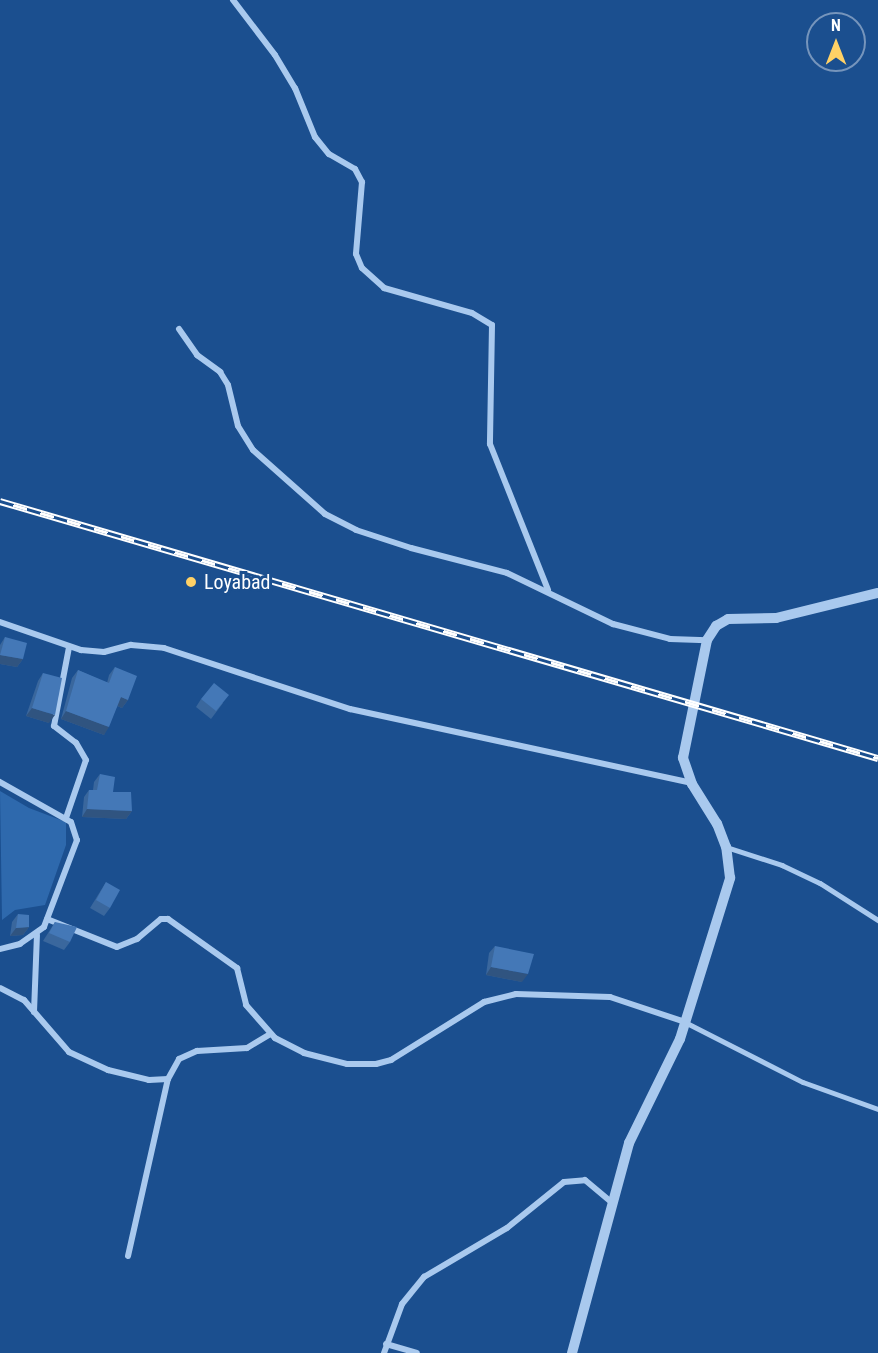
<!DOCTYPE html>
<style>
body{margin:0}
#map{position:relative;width:878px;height:1353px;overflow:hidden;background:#1b4f8f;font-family:"Roboto Condensed",sans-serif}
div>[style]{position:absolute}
.green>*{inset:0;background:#2e69ad}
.service>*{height:4.5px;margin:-2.25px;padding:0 2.25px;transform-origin:2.25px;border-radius:2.25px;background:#a9c9ee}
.minor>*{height:6px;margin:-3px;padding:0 3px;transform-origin:3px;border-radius:3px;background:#a9c9ee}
.tertiary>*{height:10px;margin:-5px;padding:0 5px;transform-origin:5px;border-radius:5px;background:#a9c9ee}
.rail>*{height:7px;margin-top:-3.5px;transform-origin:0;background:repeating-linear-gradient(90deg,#1b4f8f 0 14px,#fff 0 28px);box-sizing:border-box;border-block:2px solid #fff}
.wall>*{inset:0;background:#3a679d}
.shaded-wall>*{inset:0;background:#305480}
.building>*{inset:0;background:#4478b7}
.dots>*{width:16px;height:16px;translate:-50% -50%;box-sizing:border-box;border:3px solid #1b4f8f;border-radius:50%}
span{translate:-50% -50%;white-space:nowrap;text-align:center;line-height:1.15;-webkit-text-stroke:6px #1b4f8f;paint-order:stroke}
.poi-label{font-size:20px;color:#fff}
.left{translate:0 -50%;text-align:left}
.north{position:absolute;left:806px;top:12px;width:60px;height:60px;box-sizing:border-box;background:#1b4f8f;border:2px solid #7695bc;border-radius:50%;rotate:0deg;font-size:16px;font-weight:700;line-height:24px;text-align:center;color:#fff}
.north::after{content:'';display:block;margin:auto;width:21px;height:27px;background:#ffd166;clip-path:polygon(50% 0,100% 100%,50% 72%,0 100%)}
</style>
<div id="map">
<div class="green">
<div style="clip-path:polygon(0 791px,29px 808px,66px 822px,66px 845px,45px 905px,15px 910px,2px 920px)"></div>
</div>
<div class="service">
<div style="left:726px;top:847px;width:59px;rotate:17.8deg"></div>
<div style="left:782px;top:865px;width:42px;rotate:25.3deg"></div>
<div style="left:820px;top:883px;width:69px;rotate:32.5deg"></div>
<div style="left:685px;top:1022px;width:132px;rotate:27deg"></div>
<div style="left:803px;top:1082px;width:80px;rotate:19.8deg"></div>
</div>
<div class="minor">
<div style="left:233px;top:0;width:69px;rotate:52.6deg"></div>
<div style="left:275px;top:55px;width:39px;rotate:59deg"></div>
<div style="left:295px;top:88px;width:53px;rotate:67.8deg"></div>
<div style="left:315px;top:137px;width:22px;rotate:51deg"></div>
<div style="left:329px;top:154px;width:30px;rotate:30deg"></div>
<div style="left:355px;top:169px;width:15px;rotate:62deg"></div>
<div style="left:362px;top:182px;width:72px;rotate:94.8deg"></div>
<div style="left:356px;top:254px;width:15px;rotate:67deg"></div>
<div style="left:362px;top:268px;width:30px;rotate:42deg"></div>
<div style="left:384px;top:288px;width:91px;rotate:15.9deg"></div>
<div style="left:472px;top:313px;width:23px;rotate:31deg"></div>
<div style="left:492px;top:325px;width:119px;rotate:91deg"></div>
<div style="left:490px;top:444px;width:157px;rotate:68.3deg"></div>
<div style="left:179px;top:329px;width:32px;rotate:55deg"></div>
<div style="left:197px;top:355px;width:29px;rotate:36deg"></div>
<div style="left:220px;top:372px;width:15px;rotate:58deg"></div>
<div style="left:228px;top:385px;width:42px;rotate:76.3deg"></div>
<div style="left:238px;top:426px;width:28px;rotate:58deg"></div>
<div style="left:253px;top:450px;width:96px;rotate:41.6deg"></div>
<div style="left:325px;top:514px;width:35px;rotate:27deg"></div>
<div style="left:356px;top:530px;width:58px;rotate:18.1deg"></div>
<div style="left:411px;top:548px;width:99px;rotate:14.6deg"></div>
<div style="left:507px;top:573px;width:118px;rotate:25.7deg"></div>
<div style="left:613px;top:624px;width:59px;rotate:14.7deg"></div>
<div style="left:670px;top:639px;width:37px;rotate:2deg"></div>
<div style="left:0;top:622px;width:86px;rotate:19.1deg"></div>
<div style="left:81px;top:650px;width:23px;rotate:5deg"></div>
<div style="left:104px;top:652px;width:28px;rotate:-15deg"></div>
<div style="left:131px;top:645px;width:33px;rotate:5deg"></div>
<div style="left:164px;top:648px;width:196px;rotate:18.2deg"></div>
<div style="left:350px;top:709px;width:350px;rotate:12.2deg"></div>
<div style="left:0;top:782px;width:81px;rotate:29.4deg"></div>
<div style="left:71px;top:822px;width:19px;rotate:72deg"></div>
<div style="left:77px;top:840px;width:93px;rotate:110.8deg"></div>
<div style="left:44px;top:927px;width:29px;rotate:145deg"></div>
<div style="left:20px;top:944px;width:21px;rotate:166deg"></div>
<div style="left:66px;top:818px;width:61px;rotate:-71deg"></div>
<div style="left:86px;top:760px;width:20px;rotate:-120deg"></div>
<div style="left:76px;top:743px;width:28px;rotate:-142deg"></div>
<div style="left:54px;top:726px;width:80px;rotate:-79.2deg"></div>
<div style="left:47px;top:919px;width:75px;rotate:21.8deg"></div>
<div style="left:117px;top:947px;width:22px;rotate:-22deg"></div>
<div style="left:137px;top:939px;width:31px;rotate:-40deg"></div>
<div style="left:161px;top:919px;width:7px"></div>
<div style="left:168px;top:919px;width:85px;rotate:35.4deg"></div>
<div style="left:237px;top:968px;width:38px;rotate:76deg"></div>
<div style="left:246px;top:1005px;width:44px;rotate:48.7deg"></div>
<div style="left:275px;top:1038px;width:33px;rotate:27deg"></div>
<div style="left:304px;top:1053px;width:44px;rotate:14.3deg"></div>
<div style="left:347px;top:1064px;width:29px"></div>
<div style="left:376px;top:1064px;width:16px;rotate:-15deg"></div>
<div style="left:391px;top:1060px;width:110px;rotate:-31.9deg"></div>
<div style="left:484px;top:1002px;width:33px;rotate:-14deg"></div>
<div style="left:516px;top:994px;width:94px;rotate:1.8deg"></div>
<div style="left:610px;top:997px;width:79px;rotate:18.4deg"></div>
<div style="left:0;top:988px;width:27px;rotate:27deg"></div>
<div style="left:24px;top:1000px;width:69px;rotate:49.1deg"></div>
<div style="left:69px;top:1052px;width:43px;rotate:24.8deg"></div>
<div style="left:108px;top:1070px;width:42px;rotate:13.7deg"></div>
<div style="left:149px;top:1080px;width:19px;rotate:-3deg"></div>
<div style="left:168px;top:1079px;width:23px;rotate:-61deg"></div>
<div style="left:179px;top:1059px;width:20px;rotate:-24deg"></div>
<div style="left:197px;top:1051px;width:50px;rotate:-3.4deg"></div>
<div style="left:247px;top:1048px;width:27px;rotate:-31deg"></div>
<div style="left:34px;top:1012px;width:77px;rotate:-87.8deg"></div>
<div style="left:128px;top:1256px;width:181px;rotate:-77.3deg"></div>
<div style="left:386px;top:1344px;width:32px;rotate:16deg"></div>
<div style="left:384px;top:1353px;width:52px;rotate:-69.8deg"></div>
<div style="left:402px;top:1304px;width:35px;rotate:-51deg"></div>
<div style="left:424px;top:1277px;width:96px;rotate:-30.6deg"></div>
<div style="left:507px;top:1228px;width:73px;rotate:-38.9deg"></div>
<div style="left:564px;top:1182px;width:21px;rotate:-5deg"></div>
<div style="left:585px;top:1180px;width:35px;rotate:40deg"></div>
</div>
<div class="tertiary">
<div style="left:572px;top:1353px;width:218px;rotate:-74.8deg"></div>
<div style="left:629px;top:1143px;width:116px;rotate:-63.9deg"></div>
<div style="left:680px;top:1039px;width:169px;rotate:-72.7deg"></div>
<div style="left:730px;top:878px;width:31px;rotate:-97deg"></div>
<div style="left:726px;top:847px;width:25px;rotate:-111deg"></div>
<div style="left:717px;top:824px;width:47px;rotate:-122deg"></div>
<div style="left:692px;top:784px;width:28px;rotate:-109deg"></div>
<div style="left:683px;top:758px;width:120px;rotate:-78.5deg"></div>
<div style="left:707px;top:640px;width:17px;rotate:-57deg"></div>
<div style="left:716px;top:626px;width:14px;rotate:-30deg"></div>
<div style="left:728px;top:619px;width:48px;rotate:-1.2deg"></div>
<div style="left:776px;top:618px;width:105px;rotate:-13.8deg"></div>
</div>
<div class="rail">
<div style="left:0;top:501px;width:915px;rotate:16.32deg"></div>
</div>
<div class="wall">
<div style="clip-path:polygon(5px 637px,23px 659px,17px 667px,0 664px,0 645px)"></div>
<div style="clip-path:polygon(115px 667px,128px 700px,122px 708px,117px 706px,104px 735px,61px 719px,72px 678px,78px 670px,107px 683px,109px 675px)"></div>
<div style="clip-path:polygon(43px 673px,49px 723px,26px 716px,38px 681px)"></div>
<div style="clip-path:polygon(201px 699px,223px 703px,211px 719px,196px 707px)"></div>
<div style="clip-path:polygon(100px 774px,113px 792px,132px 811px,126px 819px,82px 817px,84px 797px,89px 790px,93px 790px,94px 782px)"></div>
<div style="clip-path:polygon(106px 882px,110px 908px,104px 916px,90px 908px)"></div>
<div style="clip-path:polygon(18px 914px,29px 927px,23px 935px,10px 936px,12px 922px)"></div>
<div style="clip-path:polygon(55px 922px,70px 942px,64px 950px,43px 941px)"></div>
<div style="clip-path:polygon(495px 946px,522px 982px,486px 975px,489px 953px)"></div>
</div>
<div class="shaded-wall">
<div style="clip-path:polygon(0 655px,23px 659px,17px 667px,0 664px)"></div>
<div style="clip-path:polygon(121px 697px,128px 700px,122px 708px,115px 705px)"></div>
<div style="clip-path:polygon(32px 708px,55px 715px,49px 723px,26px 716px)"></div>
<div style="clip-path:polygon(66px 711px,109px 727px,104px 735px,61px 719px)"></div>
<div style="clip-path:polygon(87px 809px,132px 811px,126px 819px,82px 817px)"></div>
<div style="clip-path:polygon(29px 927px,23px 935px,10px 936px,16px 928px)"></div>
<div style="clip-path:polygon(491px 967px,528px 974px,522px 982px,486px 975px)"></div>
</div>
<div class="building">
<div style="clip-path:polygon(5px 637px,27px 643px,23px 659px,0 655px)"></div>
<div style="clip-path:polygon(115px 667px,137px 676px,128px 700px,121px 697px,109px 727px,66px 711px,78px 670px,109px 683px)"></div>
<div style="clip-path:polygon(43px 673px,62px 678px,55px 715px,32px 708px)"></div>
<div style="clip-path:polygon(214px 683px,229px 695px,216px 711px,201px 699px)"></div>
<div style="clip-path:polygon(100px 774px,115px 777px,113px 792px,131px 792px,132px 811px,87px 809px,89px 790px,97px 790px)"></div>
<div style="clip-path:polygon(106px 882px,120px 890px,110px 908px,96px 900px)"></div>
<div style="clip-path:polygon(18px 914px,29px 915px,29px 927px,16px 928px)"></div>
<div style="clip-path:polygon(55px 922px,77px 927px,70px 942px,49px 933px)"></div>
<div style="clip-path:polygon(495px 946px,534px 954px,528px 974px,491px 967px)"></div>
</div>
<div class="dots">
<div style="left:191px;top:582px;background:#ffd166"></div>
</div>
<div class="poi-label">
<span class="left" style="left:204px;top:582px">Loyabad</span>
</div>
<div class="north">N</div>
</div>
